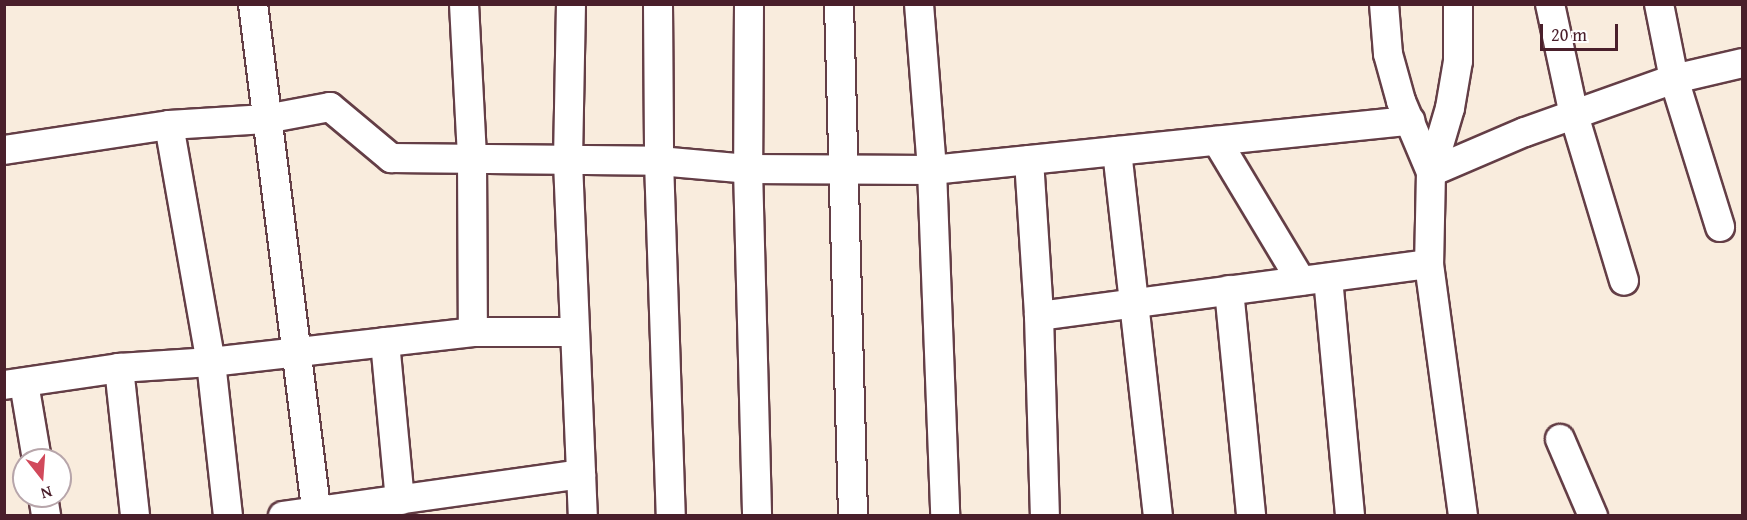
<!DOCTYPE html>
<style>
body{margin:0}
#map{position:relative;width:1747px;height:520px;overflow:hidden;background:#f9ecdd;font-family:"Gentium Book Plus",serif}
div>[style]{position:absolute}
.roads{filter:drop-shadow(2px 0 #643e46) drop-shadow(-2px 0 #643e46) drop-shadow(0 2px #643e46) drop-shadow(0 -2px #643e46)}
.street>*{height:28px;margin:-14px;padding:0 14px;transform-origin:14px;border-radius:14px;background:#fff}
span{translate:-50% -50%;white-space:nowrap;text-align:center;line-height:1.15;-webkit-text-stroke:6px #fff;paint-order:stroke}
.frame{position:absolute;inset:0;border:6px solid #4a1f2b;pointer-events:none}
.north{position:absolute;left:12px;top:448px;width:60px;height:60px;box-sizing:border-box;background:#fff;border:2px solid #b7a5aa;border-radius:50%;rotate:163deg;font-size:16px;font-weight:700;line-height:24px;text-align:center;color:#4a1f2b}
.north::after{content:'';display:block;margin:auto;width:21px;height:27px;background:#d1495b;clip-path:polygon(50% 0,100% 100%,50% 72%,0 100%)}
.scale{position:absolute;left:1540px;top:24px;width:78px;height:27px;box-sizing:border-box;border:3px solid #4a1f2b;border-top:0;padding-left:8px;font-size:18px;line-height:21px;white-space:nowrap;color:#4a1f2b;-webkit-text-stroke:4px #fff;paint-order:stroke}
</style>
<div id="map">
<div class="roads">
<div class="street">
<div style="left:253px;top:4px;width:516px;rotate:82.87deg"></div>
<div style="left:464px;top:4px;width:155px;rotate:87deg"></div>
<div style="left:472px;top:159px;width:173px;rotate:89.7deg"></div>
<div style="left:571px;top:4px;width:158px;rotate:91.1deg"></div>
<div style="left:568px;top:162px;width:354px;rotate:87.6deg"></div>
<div style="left:658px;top:4px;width:157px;rotate:89.6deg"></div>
<div style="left:659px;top:161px;width:355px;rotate:88.1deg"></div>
<div style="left:749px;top:4px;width:165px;rotate:90.3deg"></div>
<div style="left:748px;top:169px;width:347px;rotate:88.5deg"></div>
<div style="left:839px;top:4px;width:512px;rotate:88.43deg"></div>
<div style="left:919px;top:4px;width:167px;rotate:85.5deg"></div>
<div style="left:932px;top:170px;width:346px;rotate:87.8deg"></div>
<div style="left:1384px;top:4px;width:50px;rotate:85.4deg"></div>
<div style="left:1388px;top:54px;width:49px;rotate:74.5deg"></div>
<div style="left:1401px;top:101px;width:77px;rotate:67.1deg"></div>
<div style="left:1458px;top:4px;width:57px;rotate:90deg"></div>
<div style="left:1458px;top:61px;width:48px;rotate:99.7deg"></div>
<div style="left:1450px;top:108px;width:67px;rotate:106.5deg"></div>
<div style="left:1431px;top:172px;width:92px;rotate:91.2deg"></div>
<div style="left:1429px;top:264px;width:254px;rotate:82.3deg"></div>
<div style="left:1550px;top:4px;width:114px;rotate:77.8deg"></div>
<div style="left:1574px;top:115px;width:173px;rotate:73.2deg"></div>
<div style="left:1659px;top:4px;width:76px;rotate:78.7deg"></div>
<div style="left:1674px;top:79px;width:155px;rotate:72.7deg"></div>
<div style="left:169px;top:125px;width:241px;rotate:80deg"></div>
<div style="left:211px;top:362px;width:155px;rotate:83.7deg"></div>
<div style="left:1217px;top:141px;width:163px;rotate:59deg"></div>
<div style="left:4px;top:150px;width:167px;rotate:-8.6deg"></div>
<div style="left:169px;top:125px;width:97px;rotate:-3.5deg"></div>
<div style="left:266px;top:119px;width:65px;rotate:-10.6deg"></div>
<div style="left:330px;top:107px;width:80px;rotate:39.9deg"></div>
<div style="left:391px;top:158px;width:268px;rotate:0.6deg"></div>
<div style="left:659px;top:161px;width:89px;rotate:5.1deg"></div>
<div style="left:748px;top:169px;width:184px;rotate:0.3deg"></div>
<div style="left:932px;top:170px;width:481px;rotate:-5.9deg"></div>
<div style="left:1117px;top:151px;width:367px;rotate:83.6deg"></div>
<div style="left:1029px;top:160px;width:156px;rotate:86.3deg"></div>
<div style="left:1039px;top:316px;width:200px;rotate:88.3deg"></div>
<div style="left:1431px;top:172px;width:102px;rotate:-23.1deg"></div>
<div style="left:1525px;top:132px;width:158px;rotate:-19.6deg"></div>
<div style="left:1674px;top:79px;width:70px;rotate:-13.2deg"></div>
<div style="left:1328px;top:278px;width:239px;rotate:84.7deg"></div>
<div style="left:1229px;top:290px;width:227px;rotate:84.4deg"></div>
<div style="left:1039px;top:316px;width:393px;rotate:-7.6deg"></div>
<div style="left:385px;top:342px;width:159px;rotate:84.6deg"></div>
<div style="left:119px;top:368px;width:149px;rotate:83.8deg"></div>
<div style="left:24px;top:383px;width:78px;rotate:80.4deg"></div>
<div style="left:4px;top:385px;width:116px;rotate:-8.4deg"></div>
<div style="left:119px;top:368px;width:92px;rotate:-3.7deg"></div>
<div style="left:211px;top:362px;width:264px;rotate:-6.5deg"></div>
<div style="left:473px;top:332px;width:100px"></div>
<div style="left:1560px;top:439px;width:84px;rotate:66.8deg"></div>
<div style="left:43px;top:496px;width:20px;rotate:81deg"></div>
<div style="left:283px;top:516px;width:301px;rotate:-8deg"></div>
</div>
</div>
<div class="frame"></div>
<div class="north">N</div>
<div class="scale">20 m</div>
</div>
